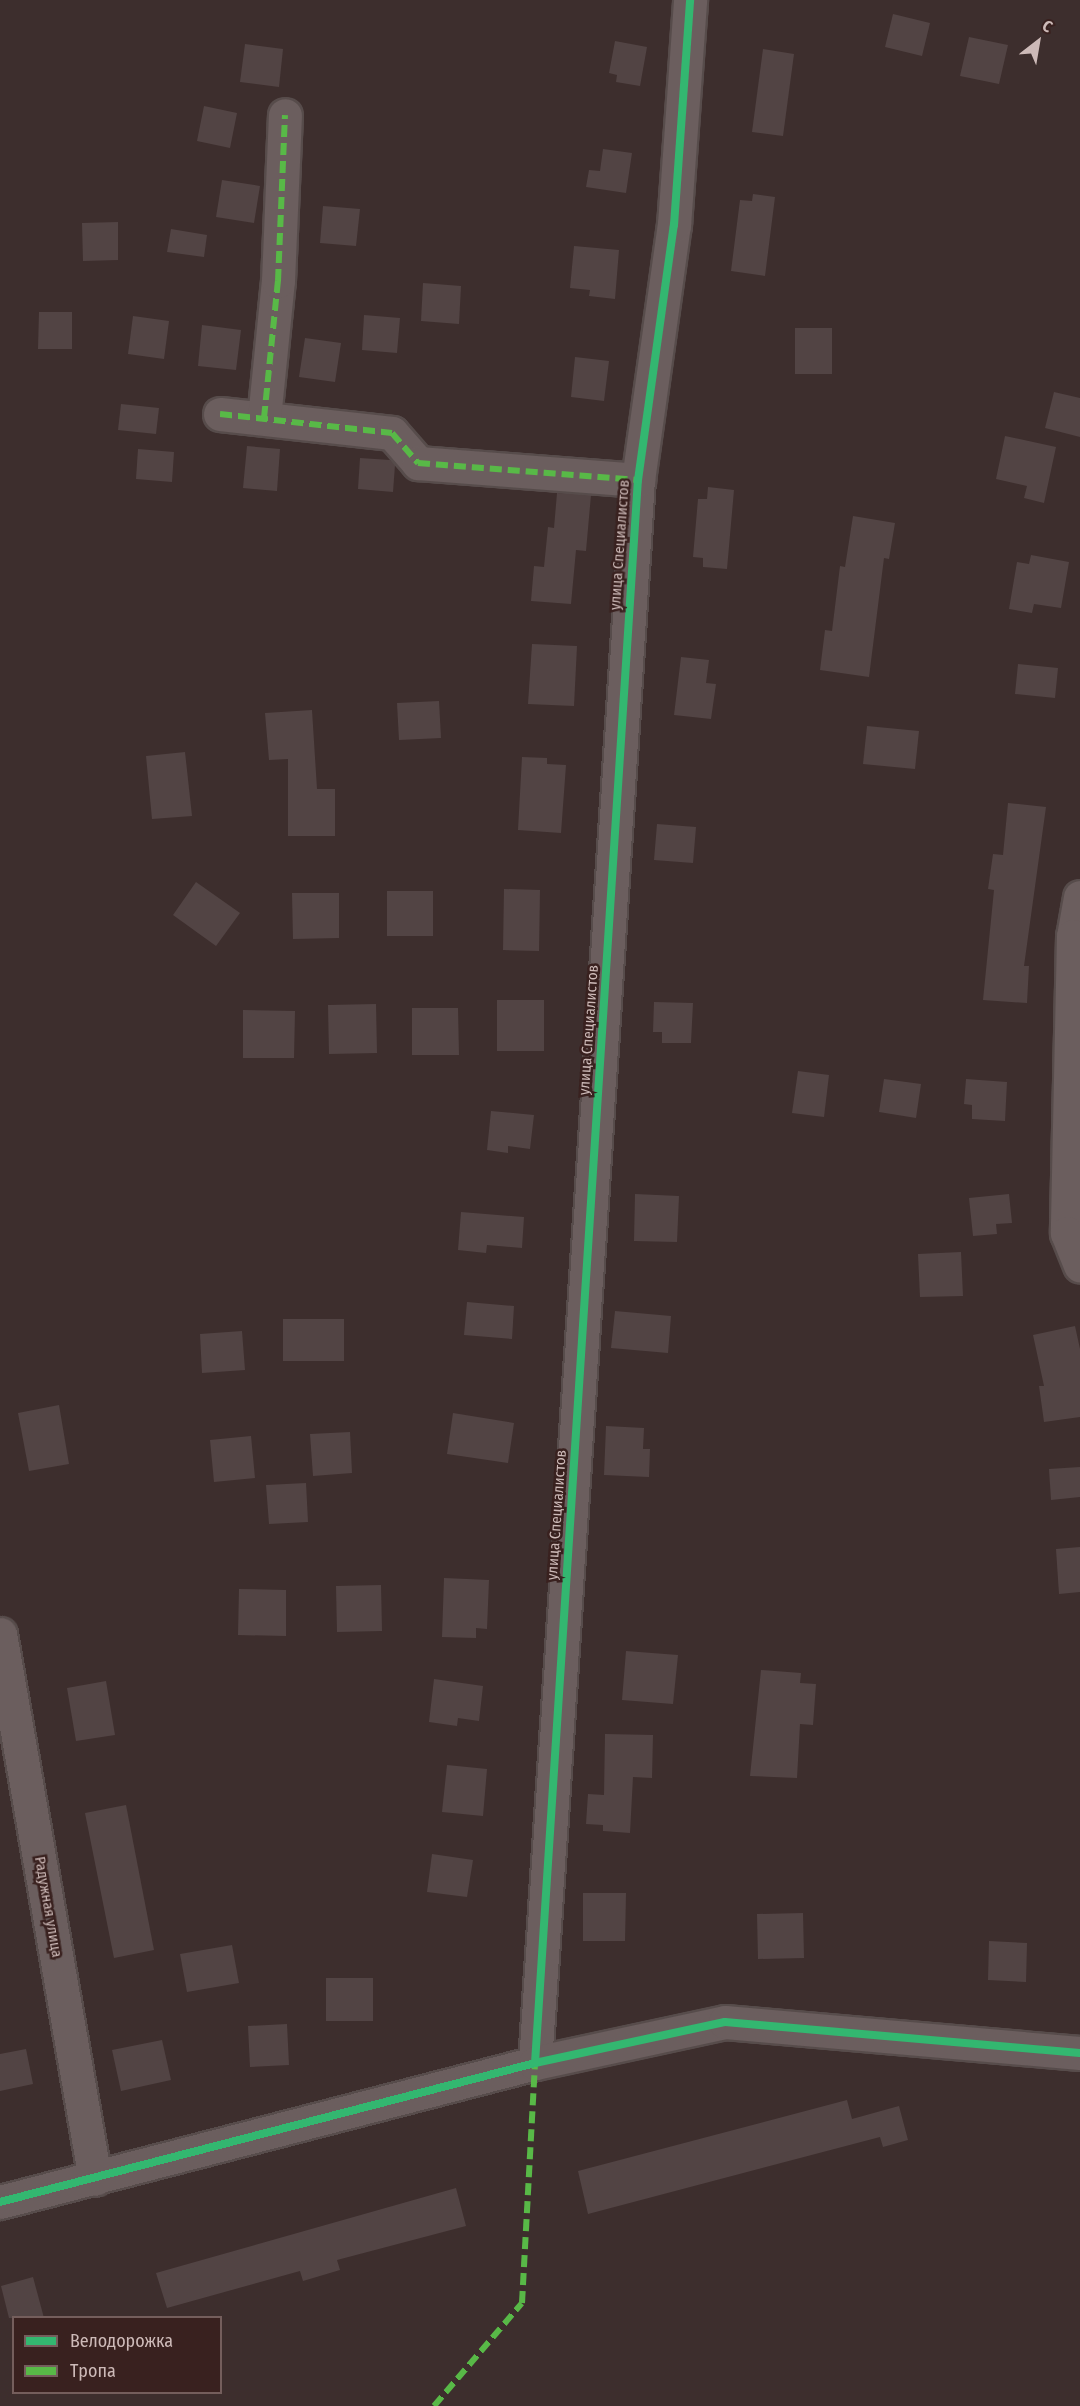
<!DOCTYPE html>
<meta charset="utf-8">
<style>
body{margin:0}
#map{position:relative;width:1080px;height:2406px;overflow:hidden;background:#3d2e2d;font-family:"Fira Sans Condensed",sans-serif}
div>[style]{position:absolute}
.building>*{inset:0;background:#524444}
.roads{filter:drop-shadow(2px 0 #574c4b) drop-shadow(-2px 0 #574c4b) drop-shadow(0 2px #574c4b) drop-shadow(0 -2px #574c4b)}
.minor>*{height:33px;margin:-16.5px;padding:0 16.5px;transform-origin:16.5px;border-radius:16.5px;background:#6b5e5e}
.quiet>*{height:6px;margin-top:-3px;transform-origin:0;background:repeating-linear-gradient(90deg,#58b947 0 12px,transparent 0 18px)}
.cycleway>*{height:8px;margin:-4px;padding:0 4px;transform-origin:4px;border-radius:4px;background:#33b770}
span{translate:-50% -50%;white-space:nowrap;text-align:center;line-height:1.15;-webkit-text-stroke:5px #39211f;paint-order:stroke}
.street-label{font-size:15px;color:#cdbab8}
.legend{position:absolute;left:12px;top:2316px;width:210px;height:78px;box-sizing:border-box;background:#39211f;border:2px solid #745e5c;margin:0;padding:8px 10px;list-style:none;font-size:18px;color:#cdbab8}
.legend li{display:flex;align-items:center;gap:12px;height:30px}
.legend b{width:30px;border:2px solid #745e5c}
.north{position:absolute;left:1008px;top:12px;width:60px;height:60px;-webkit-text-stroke:4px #39211f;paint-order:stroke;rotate:31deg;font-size:16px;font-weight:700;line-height:24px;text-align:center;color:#cdbab8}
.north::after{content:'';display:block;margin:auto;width:21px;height:27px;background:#cdbab8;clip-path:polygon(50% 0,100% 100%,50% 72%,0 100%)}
</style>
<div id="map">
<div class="building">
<div style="clip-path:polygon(893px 14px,930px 23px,922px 56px,885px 47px)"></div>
<div style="clip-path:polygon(969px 37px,1008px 45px,999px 84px,960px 76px)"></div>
<div style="clip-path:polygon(615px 41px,647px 47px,640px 86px,616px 82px,617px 75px,609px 73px)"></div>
<div style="clip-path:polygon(245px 44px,283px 49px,279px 87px,240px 82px)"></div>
<div style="clip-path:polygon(763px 49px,794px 54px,783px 136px,752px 132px)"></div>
<div style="clip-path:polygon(204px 106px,237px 113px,230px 148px,197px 141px)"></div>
<div style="clip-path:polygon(603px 149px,632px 153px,626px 193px,586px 187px,589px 170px,600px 171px)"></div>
<div style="clip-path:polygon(222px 180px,260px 186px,254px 223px,216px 217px)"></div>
<div style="clip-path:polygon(753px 194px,775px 197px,765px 276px,731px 271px,740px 200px,752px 201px)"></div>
<div style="clip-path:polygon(323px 206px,360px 209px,356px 246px,320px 243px)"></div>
<div style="clip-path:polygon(118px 222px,118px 260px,83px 261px,82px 223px)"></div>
<div style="clip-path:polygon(171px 229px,207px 235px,204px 257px,167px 252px)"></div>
<div style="clip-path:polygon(574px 246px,619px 250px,615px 299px,589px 296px,590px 290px,570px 288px)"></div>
<div style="clip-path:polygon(423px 283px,461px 286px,459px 324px,421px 321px)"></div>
<div style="clip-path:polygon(39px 312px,72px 312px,72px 349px,38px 349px)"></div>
<div style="clip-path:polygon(364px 315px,400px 318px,397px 353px,362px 350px)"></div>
<div style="clip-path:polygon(133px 316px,169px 321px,164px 359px,128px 354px)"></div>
<div style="clip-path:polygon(202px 325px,241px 330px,236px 370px,198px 366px)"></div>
<div style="clip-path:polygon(795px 328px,832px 328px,832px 374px,795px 374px)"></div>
<div style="clip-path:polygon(305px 338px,341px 343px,335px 382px,299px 377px)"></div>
<div style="clip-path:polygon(575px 357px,609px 361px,604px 401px,571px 397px)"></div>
<div style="clip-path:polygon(1054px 392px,1080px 398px,1080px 437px,1045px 428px)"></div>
<div style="clip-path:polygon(121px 404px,159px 408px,156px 434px,118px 430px)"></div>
<div style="clip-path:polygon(1005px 436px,1056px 447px,1044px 503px,1024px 498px,1027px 486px,996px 479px)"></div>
<div style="clip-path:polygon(247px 446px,280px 449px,277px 491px,243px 488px)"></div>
<div style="clip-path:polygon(138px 449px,174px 452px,172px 482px,136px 479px)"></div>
<div style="clip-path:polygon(360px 458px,390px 460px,395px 465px,393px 492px,358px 489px)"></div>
<div style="clip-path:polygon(708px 487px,734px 490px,727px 569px,703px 567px,703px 558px,693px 557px,698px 499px,707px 499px)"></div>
<div style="clip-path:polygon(557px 493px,591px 495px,586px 551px,576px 550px,571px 604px,531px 601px,534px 566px,544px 567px,548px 527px,554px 528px)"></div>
<div style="clip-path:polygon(853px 516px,895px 523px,889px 559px,884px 558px,869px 677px,820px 670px,825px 630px,832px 631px,840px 566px,845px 567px)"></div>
<div style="clip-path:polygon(1031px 555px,1069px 562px,1061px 608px,1034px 604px,1032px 613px,1009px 609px,1017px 562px,1029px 564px)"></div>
<div style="clip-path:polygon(532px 644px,577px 646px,574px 706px,528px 704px)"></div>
<div style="clip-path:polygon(681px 657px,709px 660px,706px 683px,716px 684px,711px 719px,674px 715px)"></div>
<div style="clip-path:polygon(1018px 664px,1058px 668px,1055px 698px,1015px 694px)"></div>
<div style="clip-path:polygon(439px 701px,441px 738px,399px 740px,397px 703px)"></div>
<div style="clip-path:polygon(312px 710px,317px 789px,335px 789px,335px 836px,288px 836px,288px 759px,269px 760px,265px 713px)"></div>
<div style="clip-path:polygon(867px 726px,919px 731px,915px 769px,863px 764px)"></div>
<div style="clip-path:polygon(185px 752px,192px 816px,152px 819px,146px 756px)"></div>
<div style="clip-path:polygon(522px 757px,547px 758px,547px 764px,566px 765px,561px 833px,518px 830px)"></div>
<div style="clip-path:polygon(1008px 803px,1046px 807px,1024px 966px,1029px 966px,1027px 1003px,983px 1000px,994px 890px,988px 889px,993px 854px,1003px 855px)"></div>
<div style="clip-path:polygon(657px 824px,696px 827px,693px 863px,654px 860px)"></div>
<div style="clip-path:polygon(196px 882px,240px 913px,216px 946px,173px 915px)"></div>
<div style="clip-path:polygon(504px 889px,540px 890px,539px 951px,503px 950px)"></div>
<div style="clip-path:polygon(387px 891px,433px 891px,433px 936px,387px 936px)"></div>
<div style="clip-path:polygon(292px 893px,339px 893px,339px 938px,293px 939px)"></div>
<div style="clip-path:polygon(497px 1000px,544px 1000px,544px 1051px,497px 1051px)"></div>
<div style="clip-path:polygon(654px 1002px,693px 1003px,691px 1043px,662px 1043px,662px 1032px,653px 1032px)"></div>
<div style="clip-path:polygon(376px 1004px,377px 1053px,329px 1054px,328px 1005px)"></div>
<div style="clip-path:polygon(412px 1008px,458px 1008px,459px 1055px,412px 1055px)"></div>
<div style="clip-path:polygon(243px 1010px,295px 1011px,294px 1058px,243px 1058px)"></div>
<div style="clip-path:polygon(798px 1071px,829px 1075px,824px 1117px,792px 1113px)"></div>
<div style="clip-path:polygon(884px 1079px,921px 1084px,916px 1118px,879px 1112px)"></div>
<div style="clip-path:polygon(966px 1079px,1007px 1082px,1005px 1121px,972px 1119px,972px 1105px,964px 1104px)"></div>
<div style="clip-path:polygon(491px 1111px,534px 1115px,530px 1149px,508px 1146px,508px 1153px,487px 1150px)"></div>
<div style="clip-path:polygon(635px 1194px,679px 1196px,677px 1242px,634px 1241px)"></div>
<div style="clip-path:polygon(1009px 1194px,1012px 1223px,996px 1224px,997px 1234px,973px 1236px,969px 1198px)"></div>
<div style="clip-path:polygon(461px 1212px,524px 1217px,522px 1248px,487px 1245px,486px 1253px,458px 1250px)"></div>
<div style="clip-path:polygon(961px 1252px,963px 1296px,920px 1297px,918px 1254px)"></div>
<div style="clip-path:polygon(467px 1302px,514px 1306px,512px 1339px,464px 1335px)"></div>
<div style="clip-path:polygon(615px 1311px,671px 1316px,668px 1353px,611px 1348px)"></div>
<div style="clip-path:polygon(283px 1319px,344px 1319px,344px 1361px,283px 1361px)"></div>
<div style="clip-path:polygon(1075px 1326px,1080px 1349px,1080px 1417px,1044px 1422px,1039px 1386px,1044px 1386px,1033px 1335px)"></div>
<div style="clip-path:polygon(242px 1331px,245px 1370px,202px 1373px,200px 1334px)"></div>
<div style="clip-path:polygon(59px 1405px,69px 1464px,29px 1471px,18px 1413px)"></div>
<div style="clip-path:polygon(453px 1413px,514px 1423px,508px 1463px,447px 1454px)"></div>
<div style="clip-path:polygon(606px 1426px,644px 1428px,643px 1449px,650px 1449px,649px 1477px,604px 1475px)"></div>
<div style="clip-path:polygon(350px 1432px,352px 1473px,313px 1476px,310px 1434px)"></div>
<div style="clip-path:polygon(251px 1436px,255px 1478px,214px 1482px,210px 1440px)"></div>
<div style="clip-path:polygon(1080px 1467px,1080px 1497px,1051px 1500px,1049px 1469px)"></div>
<div style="clip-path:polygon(306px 1483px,308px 1522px,269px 1524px,266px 1485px)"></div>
<div style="clip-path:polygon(1080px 1547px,1080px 1592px,1059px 1594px,1056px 1549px)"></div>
<div style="clip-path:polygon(444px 1578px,489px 1580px,487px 1629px,476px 1628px,476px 1638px,442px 1637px)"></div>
<div style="clip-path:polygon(381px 1585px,382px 1631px,337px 1632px,336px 1586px)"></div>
<div style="clip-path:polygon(239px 1589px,286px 1590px,286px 1636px,238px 1635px)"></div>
<div style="clip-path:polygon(626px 1651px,678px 1655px,673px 1704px,622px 1700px)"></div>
<div style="clip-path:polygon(761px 1670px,801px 1673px,800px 1683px,816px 1684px,813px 1725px,800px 1724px,797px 1778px,750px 1776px)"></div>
<div style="clip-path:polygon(434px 1679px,483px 1686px,479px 1721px,458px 1718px,457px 1726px,429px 1722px)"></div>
<div style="clip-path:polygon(106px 1681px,115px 1735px,76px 1741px,67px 1688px)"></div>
<div style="clip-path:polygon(605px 1734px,653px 1735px,652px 1778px,633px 1777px,630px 1833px,603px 1831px,603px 1825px,586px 1824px,588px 1794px,604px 1795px)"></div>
<div style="clip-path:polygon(447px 1765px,487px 1769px,483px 1816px,442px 1812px)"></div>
<div style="clip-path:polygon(126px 1805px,154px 1950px,114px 1958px,85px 1813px)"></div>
<div style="clip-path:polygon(432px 1854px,473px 1860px,467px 1897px,427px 1892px)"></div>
<div style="clip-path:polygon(583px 1893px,626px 1893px,625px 1941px,583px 1941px)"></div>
<div style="clip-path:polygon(803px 1913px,804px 1958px,758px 1959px,757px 1914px)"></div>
<div style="clip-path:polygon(989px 1941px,1027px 1943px,1026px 1982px,988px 1980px)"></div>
<div style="clip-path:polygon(232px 1945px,239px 1983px,187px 1992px,180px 1954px)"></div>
<div style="clip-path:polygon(326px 1978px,373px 1978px,373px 2021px,326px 2021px)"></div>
<div style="clip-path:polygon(287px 2024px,289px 2065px,250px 2067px,248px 2026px)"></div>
<div style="clip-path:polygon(162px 2040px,171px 2080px,121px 2091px,112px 2050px)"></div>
<div style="clip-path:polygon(26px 2049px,33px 2084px,0 2091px,0 2054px)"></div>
<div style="clip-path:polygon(847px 2100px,852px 2119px,899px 2106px,908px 2140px,883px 2147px,880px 2137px,588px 2214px,578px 2171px)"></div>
<div style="clip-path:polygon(456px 2188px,466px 2226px,337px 2260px,340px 2270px,303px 2281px,300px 2271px,167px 2308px,156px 2273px)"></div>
<div style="clip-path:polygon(33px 2277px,44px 2318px,9px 2318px,1px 2286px)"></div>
</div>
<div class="roads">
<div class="minor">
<div style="left:220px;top:414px;width:173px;rotate:6.3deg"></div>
<div style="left:392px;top:433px;width:40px;rotate:49deg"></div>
<div style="left:418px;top:463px;width:221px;rotate:4.4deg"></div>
<div style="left:264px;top:418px;width:138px;rotate:-84.2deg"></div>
<div style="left:278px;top:281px;width:166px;rotate:-87.6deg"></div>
<div style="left:1080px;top:897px;width:40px;rotate:100deg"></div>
<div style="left:1073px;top:936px;width:297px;rotate:91.2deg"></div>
<div style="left:1067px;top:1233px;width:35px;rotate:68deg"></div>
<div style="left:0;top:1634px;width:553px;rotate:80.11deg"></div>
<div style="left:535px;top:2063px;width:1586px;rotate:-86.28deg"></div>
<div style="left:638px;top:480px;width:258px;rotate:-82deg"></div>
<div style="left:674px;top:225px;width:226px;rotate:-85.9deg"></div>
<div style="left:0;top:2202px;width:553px;rotate:-14.56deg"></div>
<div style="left:535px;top:2063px;width:194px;rotate:-12.2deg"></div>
<div style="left:725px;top:2022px;width:356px;rotate:5deg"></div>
</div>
</div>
<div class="quiet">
<div style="left:220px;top:414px;width:173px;rotate:6.3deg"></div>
<div style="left:392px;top:433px;width:40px;rotate:49deg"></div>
<div style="left:418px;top:463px;width:221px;rotate:4.4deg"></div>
<div style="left:264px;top:418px;width:138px;rotate:-84.2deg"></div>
<div style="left:278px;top:281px;width:166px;rotate:-87.6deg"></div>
<div style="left:434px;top:2406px;width:135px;rotate:-49.5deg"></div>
<div style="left:522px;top:2303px;width:240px;rotate:-86.9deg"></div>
</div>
<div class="cycleway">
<div style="left:535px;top:2063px;width:1586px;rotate:-86.28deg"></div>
<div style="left:638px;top:480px;width:258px;rotate:-82deg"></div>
<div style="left:674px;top:225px;width:226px;rotate:-85.9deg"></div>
<div style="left:0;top:2202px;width:553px;rotate:-14.56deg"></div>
<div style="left:535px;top:2063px;width:194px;rotate:-12.2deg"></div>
<div style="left:725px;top:2022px;width:356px;rotate:5deg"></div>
</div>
<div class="street-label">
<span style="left:620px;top:545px;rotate:-86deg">улица Специалистов</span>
<span style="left:589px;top:1030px;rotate:-86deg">улица Специалистов</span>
<span style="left:557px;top:1515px;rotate:-86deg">улица Специалистов</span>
<span style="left:48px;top:1907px;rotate:80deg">Радужная улица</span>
</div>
<ul class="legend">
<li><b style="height:8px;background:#33b770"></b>Велодорожка</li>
<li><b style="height:8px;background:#58b947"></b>Тропа</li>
</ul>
<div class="north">С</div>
</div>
